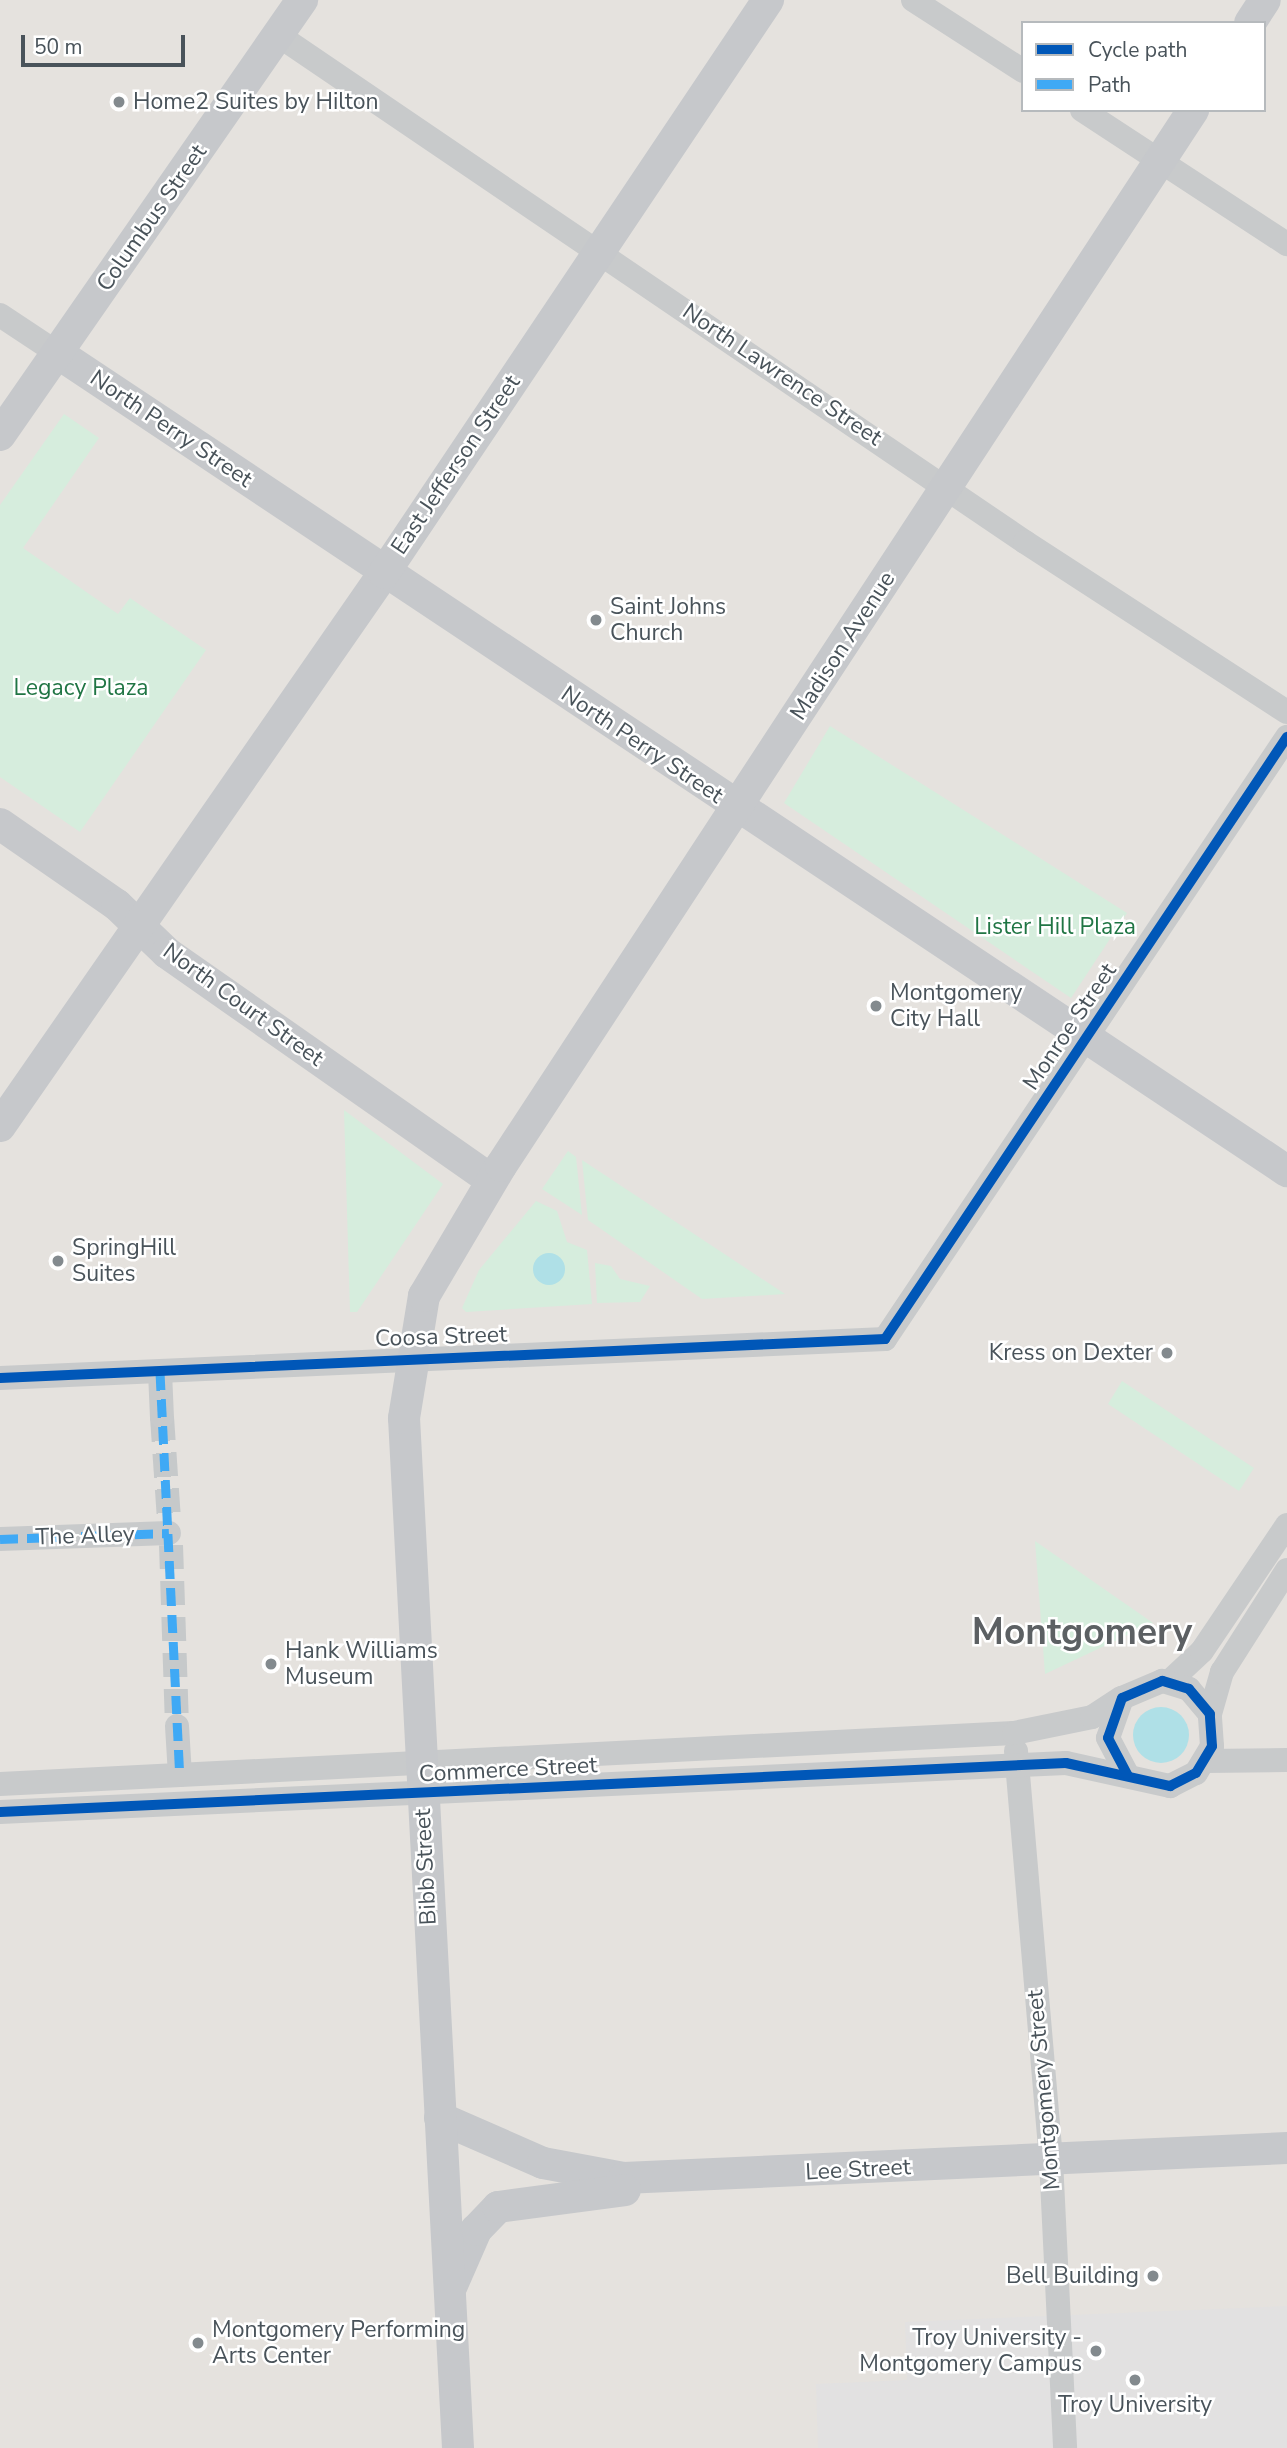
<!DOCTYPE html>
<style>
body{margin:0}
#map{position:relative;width:1287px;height:2448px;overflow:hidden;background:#f0f0f0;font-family:"Nunito Sans",sans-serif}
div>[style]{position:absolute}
.commercial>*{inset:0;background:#e5e2de}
.education>*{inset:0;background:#e2e1e1}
.green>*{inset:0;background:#d6eddd}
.water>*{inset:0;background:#afe0e7}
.round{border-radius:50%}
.minor-tunnel>*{height:24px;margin-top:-12px;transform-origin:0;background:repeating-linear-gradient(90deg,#c6c9ca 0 24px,transparent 0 36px)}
.minor>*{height:24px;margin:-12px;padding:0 12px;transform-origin:12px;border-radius:12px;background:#c8cacb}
.major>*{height:32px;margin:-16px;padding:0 16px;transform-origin:16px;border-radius:16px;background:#c6c8cb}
.quiet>*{height:9px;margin-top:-4.5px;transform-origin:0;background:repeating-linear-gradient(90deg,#3fa9f5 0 18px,transparent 0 27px)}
.cycleway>*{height:10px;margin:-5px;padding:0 5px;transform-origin:5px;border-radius:5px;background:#0057b8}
.dots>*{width:19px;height:19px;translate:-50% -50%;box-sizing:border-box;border:4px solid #fff;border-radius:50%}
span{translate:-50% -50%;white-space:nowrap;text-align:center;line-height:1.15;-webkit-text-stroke:5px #fff;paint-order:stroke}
.poi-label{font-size:23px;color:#49535a}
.left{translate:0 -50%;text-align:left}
.right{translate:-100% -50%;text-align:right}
.street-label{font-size:23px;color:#49535a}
.park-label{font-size:23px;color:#207544}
.town-label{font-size:37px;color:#5c6063;font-weight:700}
.legend{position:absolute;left:1021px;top:21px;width:245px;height:91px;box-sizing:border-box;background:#fff;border:2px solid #b6babd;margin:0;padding:9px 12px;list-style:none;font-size:21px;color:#49535a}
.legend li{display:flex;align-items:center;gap:14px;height:35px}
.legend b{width:35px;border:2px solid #b6babd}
.scale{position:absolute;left:21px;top:35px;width:164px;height:32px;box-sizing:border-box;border:4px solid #49535a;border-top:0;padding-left:9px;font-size:21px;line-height:24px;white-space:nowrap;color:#49535a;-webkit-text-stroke:5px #fff;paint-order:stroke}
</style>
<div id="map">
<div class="commercial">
<div style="clip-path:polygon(evenodd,0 0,1287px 0,1287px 2448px,0 2448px,0 0,1023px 23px,1264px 23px,1264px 110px,1023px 110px,1023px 23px)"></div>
</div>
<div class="education">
<div style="clip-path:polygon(1287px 2306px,1287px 2448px,818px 2448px,816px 2384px,907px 2380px,905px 2322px)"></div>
</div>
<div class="green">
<div style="clip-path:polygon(64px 414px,99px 438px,23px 548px,118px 614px,130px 598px,206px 650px,80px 832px,0 777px,0 505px)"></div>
<div style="clip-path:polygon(830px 726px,1127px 913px,1071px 998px,784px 803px)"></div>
<div style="clip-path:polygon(344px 1110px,443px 1184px,357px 1312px,350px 1312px)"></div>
<div style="clip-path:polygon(568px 1151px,576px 1157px,582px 1215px,542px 1189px)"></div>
<div style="clip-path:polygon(582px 1160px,785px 1294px,702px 1299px,588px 1220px)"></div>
<div style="clip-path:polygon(536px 1201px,557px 1211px,567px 1242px,587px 1250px,592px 1304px,466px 1312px,462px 1308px,479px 1270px)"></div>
<div style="clip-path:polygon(595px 1263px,611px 1266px,620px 1279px,650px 1286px,640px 1302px,597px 1303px)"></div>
<div style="clip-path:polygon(1122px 1381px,1254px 1468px,1239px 1491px,1108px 1404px)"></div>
<div style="clip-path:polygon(1035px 1541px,1153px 1623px,1045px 1674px)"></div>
</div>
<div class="water">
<div class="round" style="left:533px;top:1253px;width:32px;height:32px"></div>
<div class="round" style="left:1133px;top:1707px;width:56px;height:56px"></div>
</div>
<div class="minor-tunnel">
<div style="left:162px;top:1417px;width:103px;rotate:86.1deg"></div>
<div style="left:171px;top:1545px;width:181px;rotate:88.1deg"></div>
</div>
<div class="minor">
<div style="left:913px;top:0;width:131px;rotate:32.8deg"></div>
<div style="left:278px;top:35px;width:903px;rotate:34.17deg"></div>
<div style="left:1025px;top:542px;width:312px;rotate:33deg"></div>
<div style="left:1082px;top:110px;width:245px;rotate:33.2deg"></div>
<div style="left:0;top:315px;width:71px;rotate:33.5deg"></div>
<div style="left:160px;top:1372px;width:45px;rotate:87.5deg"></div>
<div style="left:0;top:1378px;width:886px;rotate:-2.52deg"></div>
<div style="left:885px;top:1339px;width:724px;rotate:-56.27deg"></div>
<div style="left:0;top:1539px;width:169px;rotate:-2deg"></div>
<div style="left:1169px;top:1682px;width:45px;rotate:-43.2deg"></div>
<div style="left:1202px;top:1651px;width:152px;rotate:-56deg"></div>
<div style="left:1210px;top:1714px;width:44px;rotate:-74.1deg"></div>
<div style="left:1222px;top:1672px;width:121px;rotate:-57.5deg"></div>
<div style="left:177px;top:1726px;width:49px;rotate:86.5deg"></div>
<div style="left:1016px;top:1751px;width:410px;rotate:85.1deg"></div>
<div style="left:1051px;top:2160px;width:288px;rotate:87.2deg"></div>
<div style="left:1206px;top:1761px;width:81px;rotate:-0.7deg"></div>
<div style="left:0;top:1784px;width:1015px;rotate:-2.88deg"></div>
<div style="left:1014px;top:1733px;width:80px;rotate:-11.6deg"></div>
<div style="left:1092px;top:1717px;width:35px;rotate:-33deg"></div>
<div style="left:0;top:1812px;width:1067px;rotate:-2.63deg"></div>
<div style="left:1066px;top:1763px;width:107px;rotate:12.5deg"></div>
<div style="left:1170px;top:1786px;width:29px;rotate:-27deg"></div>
<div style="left:1196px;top:1773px;width:31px;rotate:-59deg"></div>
<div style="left:1212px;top:1746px;width:32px;rotate:-94deg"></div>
<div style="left:1210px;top:1714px;width:33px;rotate:-130deg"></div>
<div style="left:1189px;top:1689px;width:28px;rotate:-163deg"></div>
<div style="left:1162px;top:1681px;width:43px;rotate:157deg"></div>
<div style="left:1122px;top:1698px;width:42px;rotate:109.3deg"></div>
<div style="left:1108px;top:1738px;width:43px;rotate:62.2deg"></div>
</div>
<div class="major">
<div style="left:1250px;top:23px;width:27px;rotate:-57deg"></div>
<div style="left:59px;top:354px;width:1475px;rotate:33.64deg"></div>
<div style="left:0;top:435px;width:530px;rotate:-55.23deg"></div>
<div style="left:0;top:824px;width:142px;rotate:34.7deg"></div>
<div style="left:117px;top:905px;width:69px;rotate:43.8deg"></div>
<div style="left:167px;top:953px;width:396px;rotate:35deg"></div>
<div style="left:0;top:1126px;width:673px;rotate:-55.22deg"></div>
<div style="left:384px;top:573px;width:690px;rotate:-56.17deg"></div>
<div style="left:440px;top:2118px;width:112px;rotate:23.6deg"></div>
<div style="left:543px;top:2163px;width:82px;rotate:10.5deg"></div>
<div style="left:624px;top:2178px;width:664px;rotate:-2.59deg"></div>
<div style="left:452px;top:2285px;width:60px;rotate:-66.4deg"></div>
<div style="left:476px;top:2230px;width:32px;rotate:-46deg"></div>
<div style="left:498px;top:2207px;width:128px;rotate:-7.6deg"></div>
<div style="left:458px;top:2448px;width:1031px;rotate:-93deg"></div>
<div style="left:404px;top:1418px;width:124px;rotate:-80.7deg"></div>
<div style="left:424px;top:1296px;width:151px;rotate:-59.4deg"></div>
<div style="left:501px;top:1166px;width:1263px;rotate:-56.76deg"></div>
</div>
<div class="quiet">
<div style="left:160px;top:1372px;width:403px;rotate:87.2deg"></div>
<div style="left:0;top:1539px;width:169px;rotate:-2deg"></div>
</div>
<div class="cycleway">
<div style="left:0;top:1378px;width:886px;rotate:-2.52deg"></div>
<div style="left:885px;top:1339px;width:724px;rotate:-56.27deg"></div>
<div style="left:0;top:1812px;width:1067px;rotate:-2.63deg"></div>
<div style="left:1066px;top:1763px;width:107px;rotate:12.5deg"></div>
<div style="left:1170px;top:1786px;width:29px;rotate:-27deg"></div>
<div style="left:1196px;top:1773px;width:31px;rotate:-59deg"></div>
<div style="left:1212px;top:1746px;width:32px;rotate:-94deg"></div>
<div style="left:1210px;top:1714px;width:33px;rotate:-130deg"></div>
<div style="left:1189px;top:1689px;width:28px;rotate:-163deg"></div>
<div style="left:1162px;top:1681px;width:43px;rotate:157deg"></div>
<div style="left:1122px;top:1698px;width:42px;rotate:109.3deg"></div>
<div style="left:1108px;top:1738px;width:43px;rotate:62.2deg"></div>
</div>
<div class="dots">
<div style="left:119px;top:102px;background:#838a8e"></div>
<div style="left:596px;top:620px;background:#838a8e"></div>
<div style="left:876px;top:1006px;background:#838a8e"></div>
<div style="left:58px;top:1261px;background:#838a8e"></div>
<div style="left:1167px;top:1353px;background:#838a8e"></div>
<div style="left:271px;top:1664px;background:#838a8e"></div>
<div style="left:1153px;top:2276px;background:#838a8e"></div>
<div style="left:198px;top:2343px;background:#838a8e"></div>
<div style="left:1096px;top:2351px;background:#838a8e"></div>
<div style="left:1135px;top:2380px;background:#838a8e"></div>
</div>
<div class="poi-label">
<span class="left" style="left:133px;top:102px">Home2 Suites by Hilton</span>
<span class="left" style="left:610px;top:620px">Saint Johns<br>Church</span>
<span class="left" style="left:890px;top:1006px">Montgomery<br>City Hall</span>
<span class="left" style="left:72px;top:1261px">SpringHill<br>Suites</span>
<span class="right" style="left:1153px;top:1353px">Kress on Dexter</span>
<span class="left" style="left:285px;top:1664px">Hank Williams<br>Museum</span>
<span class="right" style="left:1139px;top:2276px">Bell Building</span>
<span class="left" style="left:212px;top:2343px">Montgomery Performing<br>Arts Center</span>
<span class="right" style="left:1082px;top:2351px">Troy University -<br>Montgomery Campus</span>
<span style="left:1135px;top:2405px">Troy University</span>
</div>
<div class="street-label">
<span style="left:152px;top:218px;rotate:-55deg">Columbus Street</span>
<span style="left:782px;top:375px;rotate:34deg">North Lawrence Street</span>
<span style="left:171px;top:429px;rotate:34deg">North Perry Street</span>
<span style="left:456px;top:465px;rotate:-56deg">East Jefferson Street</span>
<span style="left:843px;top:646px;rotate:-57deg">Madison Avenue</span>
<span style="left:642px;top:745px;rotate:34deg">North Perry Street</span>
<span style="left:243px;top:1005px;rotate:36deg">North Court Street</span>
<span style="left:1070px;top:1027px;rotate:-56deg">Monroe Street</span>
<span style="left:441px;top:1337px;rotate:-2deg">Coosa Street</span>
<span style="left:85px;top:1536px;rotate:-2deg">The Alley</span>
<span style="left:508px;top:1770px;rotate:-3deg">Commerce Street</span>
<span style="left:426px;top:1867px;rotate:-93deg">Bibb Street</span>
<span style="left:1044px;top:2090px;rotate:-95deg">Montgomery Street</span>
<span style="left:858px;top:2170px;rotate:-3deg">Lee Street</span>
</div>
<div class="park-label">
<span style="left:81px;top:688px">Legacy Plaza</span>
<span style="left:1055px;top:927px">Lister Hill Plaza</span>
</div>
<div class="town-label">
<span style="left:1082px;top:1632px">Montgomery</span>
</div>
<ul class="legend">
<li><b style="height:9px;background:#0057b8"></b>Cycle path</li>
<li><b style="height:9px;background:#3fa9f5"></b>Path</li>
</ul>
<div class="scale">50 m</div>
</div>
